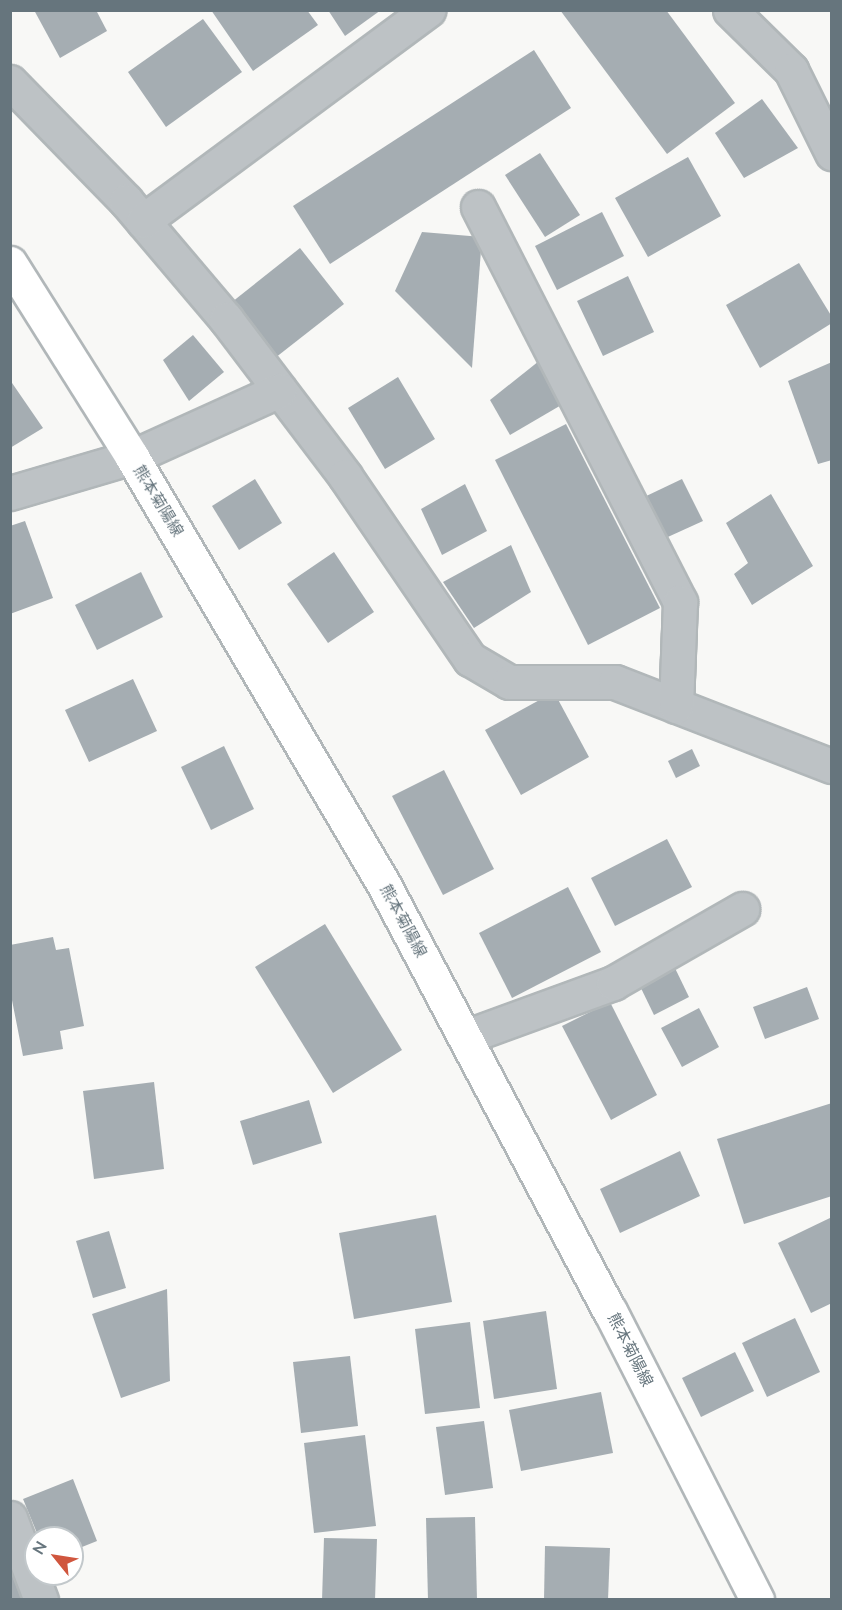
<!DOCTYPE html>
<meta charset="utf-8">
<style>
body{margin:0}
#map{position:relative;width:842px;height:1610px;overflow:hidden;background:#f8f8f6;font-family:"Nunito Sans","Noto Sans JP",sans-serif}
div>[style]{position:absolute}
.building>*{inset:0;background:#a5adb2}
.roads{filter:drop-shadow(2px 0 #b1b7b9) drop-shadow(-2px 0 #b1b7b9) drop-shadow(0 2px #b1b7b9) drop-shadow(0 -2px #b1b7b9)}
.minor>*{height:33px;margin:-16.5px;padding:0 16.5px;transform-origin:16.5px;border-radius:16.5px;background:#bdc2c5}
.major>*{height:33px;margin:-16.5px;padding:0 16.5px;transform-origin:16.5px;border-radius:16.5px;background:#fff}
span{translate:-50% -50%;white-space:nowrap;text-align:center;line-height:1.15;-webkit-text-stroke:6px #fff;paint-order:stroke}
.street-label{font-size:16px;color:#66757d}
.frame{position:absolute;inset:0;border:12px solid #66757d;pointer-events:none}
.north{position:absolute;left:24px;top:1526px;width:60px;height:60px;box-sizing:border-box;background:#fff;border:2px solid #c2c8cb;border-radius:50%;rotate:300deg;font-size:16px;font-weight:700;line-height:24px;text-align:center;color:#66757d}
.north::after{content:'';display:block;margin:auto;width:21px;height:27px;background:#d0563e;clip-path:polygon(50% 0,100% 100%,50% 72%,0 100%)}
</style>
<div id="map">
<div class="building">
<div style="clip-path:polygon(34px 10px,96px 10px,107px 31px,60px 58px)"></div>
<div style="clip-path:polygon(211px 10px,307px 10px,318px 25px,253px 71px)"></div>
<div style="clip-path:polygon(328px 10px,381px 10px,345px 36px)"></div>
<div style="clip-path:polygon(560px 10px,666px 10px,735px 103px,667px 154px)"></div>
<div style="clip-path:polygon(203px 19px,242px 72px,166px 127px,128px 72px)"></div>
<div style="clip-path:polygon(534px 50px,571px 108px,330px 264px,293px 206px)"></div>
<div style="clip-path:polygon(762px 99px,798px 148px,744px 178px,715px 133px)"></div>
<div style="clip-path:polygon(540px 153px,580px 215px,545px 237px,505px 175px)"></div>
<div style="clip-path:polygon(688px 157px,721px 216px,648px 257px,615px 198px)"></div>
<div style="clip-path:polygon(602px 212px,624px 256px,557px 290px,535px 246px)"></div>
<div style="clip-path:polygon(422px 232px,482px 237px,472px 368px,395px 291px)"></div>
<div style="clip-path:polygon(300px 248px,344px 304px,275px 358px,232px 302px)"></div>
<div style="clip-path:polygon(799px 263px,832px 317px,832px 323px,760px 368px,726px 305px)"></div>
<div style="clip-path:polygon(628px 276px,654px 332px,603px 356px,577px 301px)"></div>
<div style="clip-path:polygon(193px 335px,224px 372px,189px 401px,163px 360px)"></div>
<div style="clip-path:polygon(539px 361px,563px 404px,510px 435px,490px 400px)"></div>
<div style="clip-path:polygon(832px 362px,832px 460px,818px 464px,788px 381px)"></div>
<div style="clip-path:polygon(398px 377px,435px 439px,385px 469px,348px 408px)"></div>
<div style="clip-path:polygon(10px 380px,43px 428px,10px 448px)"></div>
<div style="clip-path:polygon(566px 424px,660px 608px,588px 645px,495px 460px)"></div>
<div style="clip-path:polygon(255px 479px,282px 523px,239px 550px,212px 506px)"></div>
<div style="clip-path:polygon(682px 479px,703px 521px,659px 541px,640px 499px)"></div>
<div style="clip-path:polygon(465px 484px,487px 531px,442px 555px,421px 509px)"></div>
<div style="clip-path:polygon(771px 494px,813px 566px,752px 605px,734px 574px,748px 563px,726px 523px)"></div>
<div style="clip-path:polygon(25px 521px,53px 598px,10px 614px,10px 526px)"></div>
<div style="clip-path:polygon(511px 545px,531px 592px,474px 628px,443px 582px)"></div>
<div style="clip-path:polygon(334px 552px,374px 612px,328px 643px,287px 584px)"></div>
<div style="clip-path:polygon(141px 572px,163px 617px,97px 650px,75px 605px)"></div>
<div style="clip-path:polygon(133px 679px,157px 731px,89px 762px,65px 710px)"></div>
<div style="clip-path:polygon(554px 692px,589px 757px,521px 795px,485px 730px)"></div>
<div style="clip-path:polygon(224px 746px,254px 809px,211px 830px,181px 767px)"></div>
<div style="clip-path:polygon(692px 749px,700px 766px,676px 778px,668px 761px)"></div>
<div style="clip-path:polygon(444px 770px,494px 869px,443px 895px,392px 796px)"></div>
<div style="clip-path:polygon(667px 839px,692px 887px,615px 926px,591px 878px)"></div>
<div style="clip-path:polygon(568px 887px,601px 952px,512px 998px,479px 933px)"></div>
<div style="clip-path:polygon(325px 924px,402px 1050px,333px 1093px,255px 967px)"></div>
<div style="clip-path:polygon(53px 937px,56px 950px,69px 948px,84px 1026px,60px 1031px,63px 1049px,23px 1056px,10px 990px,10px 945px)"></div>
<div style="clip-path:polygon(673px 964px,689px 997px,654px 1015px,638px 982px)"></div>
<div style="clip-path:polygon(807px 987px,819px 1019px,765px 1039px,753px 1007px)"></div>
<div style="clip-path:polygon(610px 1002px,657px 1095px,611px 1120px,562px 1026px)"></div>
<div style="clip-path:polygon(699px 1008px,719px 1047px,682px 1067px,661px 1028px)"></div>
<div style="clip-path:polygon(154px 1082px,164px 1169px,94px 1179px,83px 1091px)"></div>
<div style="clip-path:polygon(309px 1100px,322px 1143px,253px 1165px,240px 1121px)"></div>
<div style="clip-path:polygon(832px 1103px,832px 1196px,744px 1224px,717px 1139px)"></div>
<div style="clip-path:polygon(680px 1151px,700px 1196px,620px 1233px,600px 1189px)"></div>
<div style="clip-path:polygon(436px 1215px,452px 1302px,354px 1319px,339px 1233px)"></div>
<div style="clip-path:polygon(832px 1217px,832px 1303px,811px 1313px,778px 1243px)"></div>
<div style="clip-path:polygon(109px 1231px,126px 1288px,93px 1298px,76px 1241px)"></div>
<div style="clip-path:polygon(167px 1289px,170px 1381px,121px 1398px,92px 1314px)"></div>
<div style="clip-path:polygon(546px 1311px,557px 1389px,494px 1399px,483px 1321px)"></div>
<div style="clip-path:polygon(795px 1318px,820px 1372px,767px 1397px,742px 1343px)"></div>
<div style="clip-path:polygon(470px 1322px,480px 1408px,425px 1414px,415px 1329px)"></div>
<div style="clip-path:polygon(735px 1352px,754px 1391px,701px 1417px,682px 1378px)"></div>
<div style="clip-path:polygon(350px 1356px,358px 1426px,301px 1433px,293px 1362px)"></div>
<div style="clip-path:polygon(601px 1392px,613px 1453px,521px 1471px,509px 1410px)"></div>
<div style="clip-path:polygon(484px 1421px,493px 1488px,445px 1495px,436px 1427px)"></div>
<div style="clip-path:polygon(365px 1435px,376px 1526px,314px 1533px,304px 1443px)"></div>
<div style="clip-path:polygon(73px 1479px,97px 1541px,72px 1551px,72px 1538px,39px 1538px,23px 1499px)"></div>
<div style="clip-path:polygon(475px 1517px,477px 1600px,428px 1600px,426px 1518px)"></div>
<div style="clip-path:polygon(324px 1538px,377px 1539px,375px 1600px,322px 1600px)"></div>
<div style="clip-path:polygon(545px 1546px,610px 1548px,608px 1600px,544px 1600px)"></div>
<div style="clip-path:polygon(16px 1566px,26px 1600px,10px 1600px,10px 1567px)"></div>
</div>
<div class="roads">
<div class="minor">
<div style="left:730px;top:10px;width:86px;rotate:44.5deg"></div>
<div style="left:791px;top:70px;width:93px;rotate:63.7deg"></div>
<div style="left:10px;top:82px;width:166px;rotate:45.7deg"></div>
<div style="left:126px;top:201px;width:155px;rotate:49.7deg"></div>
<div style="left:226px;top:319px;width:197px;rotate:52.8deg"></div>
<div style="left:345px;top:476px;width:222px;rotate:55.7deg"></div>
<div style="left:470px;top:659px;width:45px;rotate:30.5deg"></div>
<div style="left:509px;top:682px;width:106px"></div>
<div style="left:615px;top:682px;width:233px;rotate:21.2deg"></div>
<div style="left:478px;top:207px;width:444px;rotate:62.9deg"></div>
<div style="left:680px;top:602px;width:104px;rotate:92.2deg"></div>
<div style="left:143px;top:221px;width:355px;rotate:-36.5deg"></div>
<div style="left:10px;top:493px;width:127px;rotate:-16.4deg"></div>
<div style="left:132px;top:457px;width:162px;rotate:-24.4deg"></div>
<div style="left:465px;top:1037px;width:158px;rotate:-20deg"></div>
<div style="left:613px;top:983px;width:149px;rotate:-29.8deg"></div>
<div style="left:10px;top:1518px;width:88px;rotate:69.3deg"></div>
</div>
<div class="major">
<div style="left:10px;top:263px;width:229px;rotate:57.8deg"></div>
<div style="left:132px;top:457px;width:497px;rotate:59.5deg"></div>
<div style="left:384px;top:885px;width:482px;rotate:62.1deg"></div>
<div style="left:610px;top:1311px;width:324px;rotate:63deg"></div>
</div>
</div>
<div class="street-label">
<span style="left:158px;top:501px;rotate:59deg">熊本菊陽線</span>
<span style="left:403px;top:921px;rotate:62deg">熊本菊陽線</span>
<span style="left:630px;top:1350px;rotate:63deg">熊本菊陽線</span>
</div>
<div class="frame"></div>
<div class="north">N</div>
</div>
